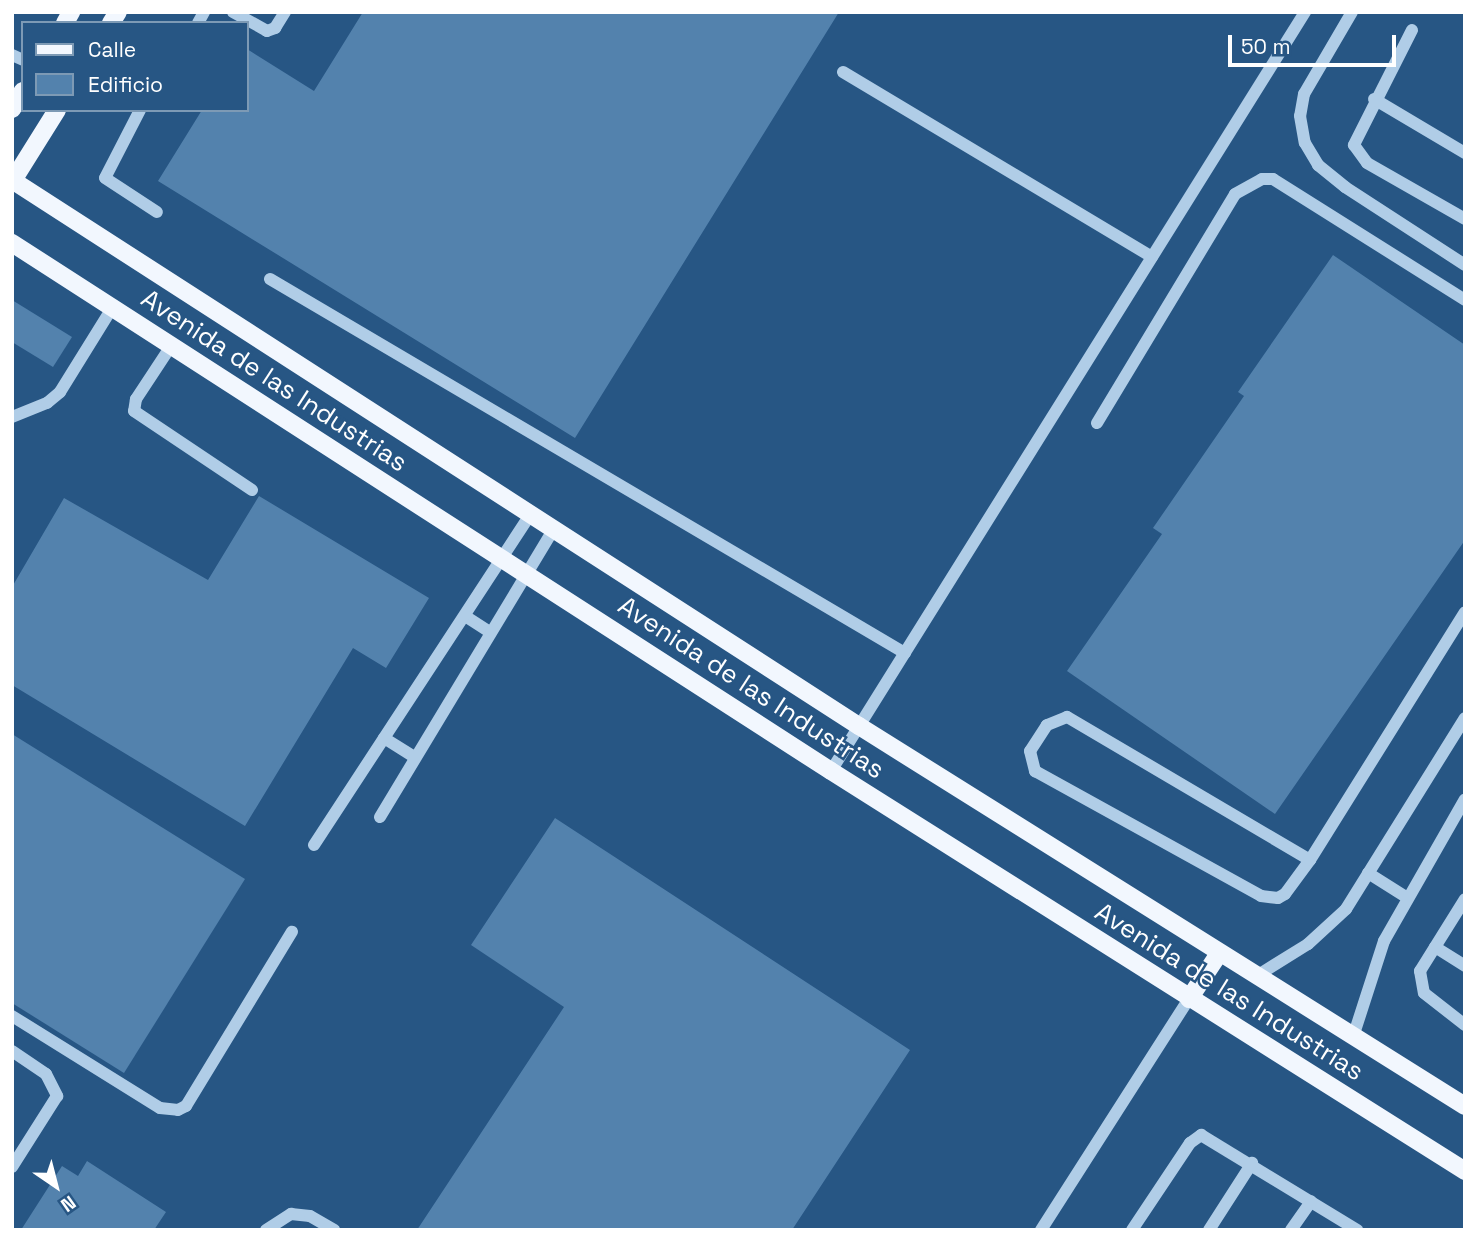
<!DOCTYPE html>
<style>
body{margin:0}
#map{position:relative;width:1477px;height:1242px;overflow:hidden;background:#275684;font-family:"Space Grotesk",sans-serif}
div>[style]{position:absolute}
.building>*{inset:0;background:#5382ad}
.minor>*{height:12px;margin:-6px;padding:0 6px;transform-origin:6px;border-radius:6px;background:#b0cde7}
.major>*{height:18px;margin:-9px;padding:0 9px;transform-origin:9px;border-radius:9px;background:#f2f7fe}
span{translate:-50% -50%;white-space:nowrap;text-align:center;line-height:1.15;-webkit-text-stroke:5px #275684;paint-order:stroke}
.street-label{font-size:26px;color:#fff}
.frame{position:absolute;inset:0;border:14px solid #fff;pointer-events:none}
.legend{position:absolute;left:21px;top:21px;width:228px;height:91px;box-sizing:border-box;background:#275684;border:2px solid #7d9ab5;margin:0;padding:9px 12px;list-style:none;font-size:21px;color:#fff}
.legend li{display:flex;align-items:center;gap:14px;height:35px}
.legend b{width:35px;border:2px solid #7d9ab5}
.north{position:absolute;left:21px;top:1151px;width:70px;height:70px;-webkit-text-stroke:5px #275684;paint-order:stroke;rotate:145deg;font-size:19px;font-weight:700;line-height:28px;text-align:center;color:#fff}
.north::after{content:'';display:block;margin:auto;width:24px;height:32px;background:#fff;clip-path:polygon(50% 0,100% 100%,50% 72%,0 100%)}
.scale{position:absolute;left:1228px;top:35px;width:168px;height:32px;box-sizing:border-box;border:4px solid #fff;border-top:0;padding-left:9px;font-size:21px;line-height:24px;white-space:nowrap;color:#fff;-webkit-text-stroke:5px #275684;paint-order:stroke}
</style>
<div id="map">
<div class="building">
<div style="clip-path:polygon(363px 12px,839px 12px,575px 438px,158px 181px,202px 110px,247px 110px,247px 49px,314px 91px)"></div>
<div style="clip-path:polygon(1333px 255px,1465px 345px,1465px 540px,1275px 814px,1067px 671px,1162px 534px,1153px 528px,1244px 396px,1238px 392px)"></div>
<div style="clip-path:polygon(12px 300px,72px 337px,53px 367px,12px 342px)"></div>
<div style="clip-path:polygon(259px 496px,429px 598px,386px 668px,353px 648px,245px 826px,12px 685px,12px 587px,64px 498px,208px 580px)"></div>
<div style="clip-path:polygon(12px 734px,245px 879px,124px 1073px,12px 1003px)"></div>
<div style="clip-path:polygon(555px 818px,910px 1050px,792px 1230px,417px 1230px,564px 1007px,471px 945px)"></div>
<div style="clip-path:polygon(87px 1161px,166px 1212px,154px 1230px,21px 1230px,62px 1166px,78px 1176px)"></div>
</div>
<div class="minor">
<div style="left:233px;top:12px;width:39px;rotate:29deg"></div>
<div style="left:267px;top:31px;width:9px;rotate:-21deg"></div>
<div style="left:275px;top:28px;width:19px;rotate:-58deg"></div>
<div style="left:1352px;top:12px;width:95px;rotate:120.3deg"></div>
<div style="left:1304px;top:94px;width:22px;rotate:100deg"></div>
<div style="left:1300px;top:116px;width:27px;rotate:80deg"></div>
<div style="left:1305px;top:143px;width:26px;rotate:59deg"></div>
<div style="left:1318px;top:165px;width:35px;rotate:39deg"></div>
<div style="left:1345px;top:187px;width:143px;rotate:33deg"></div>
<div style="left:198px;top:23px;width:13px;rotate:-61deg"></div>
<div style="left:1412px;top:30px;width:129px;rotate:116.8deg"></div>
<div style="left:1354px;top:145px;width:22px;rotate:54deg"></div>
<div style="left:1367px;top:163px;width:113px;rotate:29.7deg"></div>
<div style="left:12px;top:55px;width:12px;rotate:24deg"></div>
<div style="left:843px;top:72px;width:360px;rotate:30.9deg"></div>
<div style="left:1374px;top:99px;width:106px;rotate:30.7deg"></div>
<div style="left:140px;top:110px;width:76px;rotate:117.2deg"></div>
<div style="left:105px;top:178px;width:62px;rotate:33.2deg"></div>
<div style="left:270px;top:279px;width:737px;rotate:30.5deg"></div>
<div style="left:171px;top:346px;width:64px;rotate:123.4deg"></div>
<div style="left:136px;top:399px;width:12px;rotate:99deg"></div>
<div style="left:134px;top:411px;width:142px;rotate:33.8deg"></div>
<div style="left:12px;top:417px;width:38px;rotate:-22deg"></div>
<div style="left:47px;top:403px;width:17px;rotate:-40deg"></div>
<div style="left:60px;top:392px;width:99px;rotate:-58.2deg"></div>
<div style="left:1097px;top:423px;width:267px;rotate:-58.9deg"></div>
<div style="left:1235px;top:194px;width:31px;rotate:-29deg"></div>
<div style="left:1262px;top:179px;width:11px"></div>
<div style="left:1273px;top:179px;width:227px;rotate:32.2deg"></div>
<div style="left:465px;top:616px;width:30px;rotate:33deg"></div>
<div style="left:384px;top:738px;width:36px;rotate:32deg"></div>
<div style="left:831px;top:771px;width:895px;rotate:-58.01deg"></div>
<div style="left:380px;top:817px;width:335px;rotate:-58.9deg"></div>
<div style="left:314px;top:845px;width:396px;rotate:-56.8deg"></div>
<div style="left:1310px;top:860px;width:282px;rotate:-149.5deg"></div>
<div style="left:1067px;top:717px;width:22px;rotate:158deg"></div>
<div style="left:1047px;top:725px;width:31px;rotate:123deg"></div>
<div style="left:1030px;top:751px;width:21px;rotate:76deg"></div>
<div style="left:1035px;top:771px;width:258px;rotate:28.9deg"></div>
<div style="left:1261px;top:896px;width:17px;rotate:7deg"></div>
<div style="left:1278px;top:898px;width:8px;rotate:-30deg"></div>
<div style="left:1285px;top:894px;width:42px;rotate:-53.7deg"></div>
<div style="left:1310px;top:860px;width:292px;rotate:-58deg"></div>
<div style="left:1368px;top:873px;width:45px;rotate:32.3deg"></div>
<div style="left:1465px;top:899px;width:85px;rotate:122deg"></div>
<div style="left:1420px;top:971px;width:22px;rotate:80deg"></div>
<div style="left:1424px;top:993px;width:52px;rotate:38deg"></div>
<div style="left:1435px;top:947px;width:36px;rotate:32deg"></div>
<div style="left:1255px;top:977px;width:62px;rotate:-31.9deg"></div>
<div style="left:1308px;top:944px;width:52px;rotate:-42.6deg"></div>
<div style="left:1346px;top:909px;width:225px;rotate:-58.1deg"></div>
<div style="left:12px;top:1016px;width:174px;rotate:31.9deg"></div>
<div style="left:160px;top:1108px;width:18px;rotate:6deg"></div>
<div style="left:178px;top:1110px;width:9px;rotate:-27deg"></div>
<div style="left:186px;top:1106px;width:204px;rotate:-58.7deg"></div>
<div style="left:1353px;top:1037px;width:101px;rotate:-72.1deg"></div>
<div style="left:1384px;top:941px;width:163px;rotate:-60.3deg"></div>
<div style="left:12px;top:1051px;width:41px;rotate:34.1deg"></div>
<div style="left:46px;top:1074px;width:25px;rotate:63deg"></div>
<div style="left:57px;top:1096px;width:84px;rotate:122.4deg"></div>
<div style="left:266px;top:1230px;width:30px;rotate:-33deg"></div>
<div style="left:291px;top:1214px;width:19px;rotate:6deg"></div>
<div style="left:310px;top:1216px;width:28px;rotate:30deg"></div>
<div style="left:1041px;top:1230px;width:274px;rotate:-57.4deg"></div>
<div style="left:1132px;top:1230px;width:105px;rotate:-56.3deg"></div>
<div style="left:1190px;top:1143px;width:14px;rotate:-36deg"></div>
<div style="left:1201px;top:1135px;width:183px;rotate:31.3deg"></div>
<div style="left:1209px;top:1230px;width:80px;rotate:-57.3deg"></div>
<div style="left:1291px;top:1230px;width:35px;rotate:-55deg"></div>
</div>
<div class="major">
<div style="left:65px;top:23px;width:13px;rotate:-61deg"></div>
<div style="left:111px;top:23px;width:13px;rotate:-58deg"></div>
<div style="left:12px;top:109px;width:21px;rotate:-59deg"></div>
<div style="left:12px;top:180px;width:1008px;rotate:32.81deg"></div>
<div style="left:859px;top:726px;width:715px;rotate:32.09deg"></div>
<div style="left:12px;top:182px;width:85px;rotate:-58deg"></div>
<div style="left:12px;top:243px;width:974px;rotate:32.81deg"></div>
<div style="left:831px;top:771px;width:750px;rotate:32.25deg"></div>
<div style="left:1189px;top:999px;width:53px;rotate:-56.6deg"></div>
</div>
<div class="street-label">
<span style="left:274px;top:381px;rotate:33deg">Avenida de las Industrias</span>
<span style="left:751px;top:688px;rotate:33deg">Avenida de las Industrias</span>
<span style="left:1229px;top:992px;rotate:32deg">Avenida de las Industrias</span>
</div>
<div class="frame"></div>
<ul class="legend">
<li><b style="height:9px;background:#f2f7fe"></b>Calle</li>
<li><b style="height:19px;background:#5382ad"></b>Edificio</li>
</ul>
<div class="north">N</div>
<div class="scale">50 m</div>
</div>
